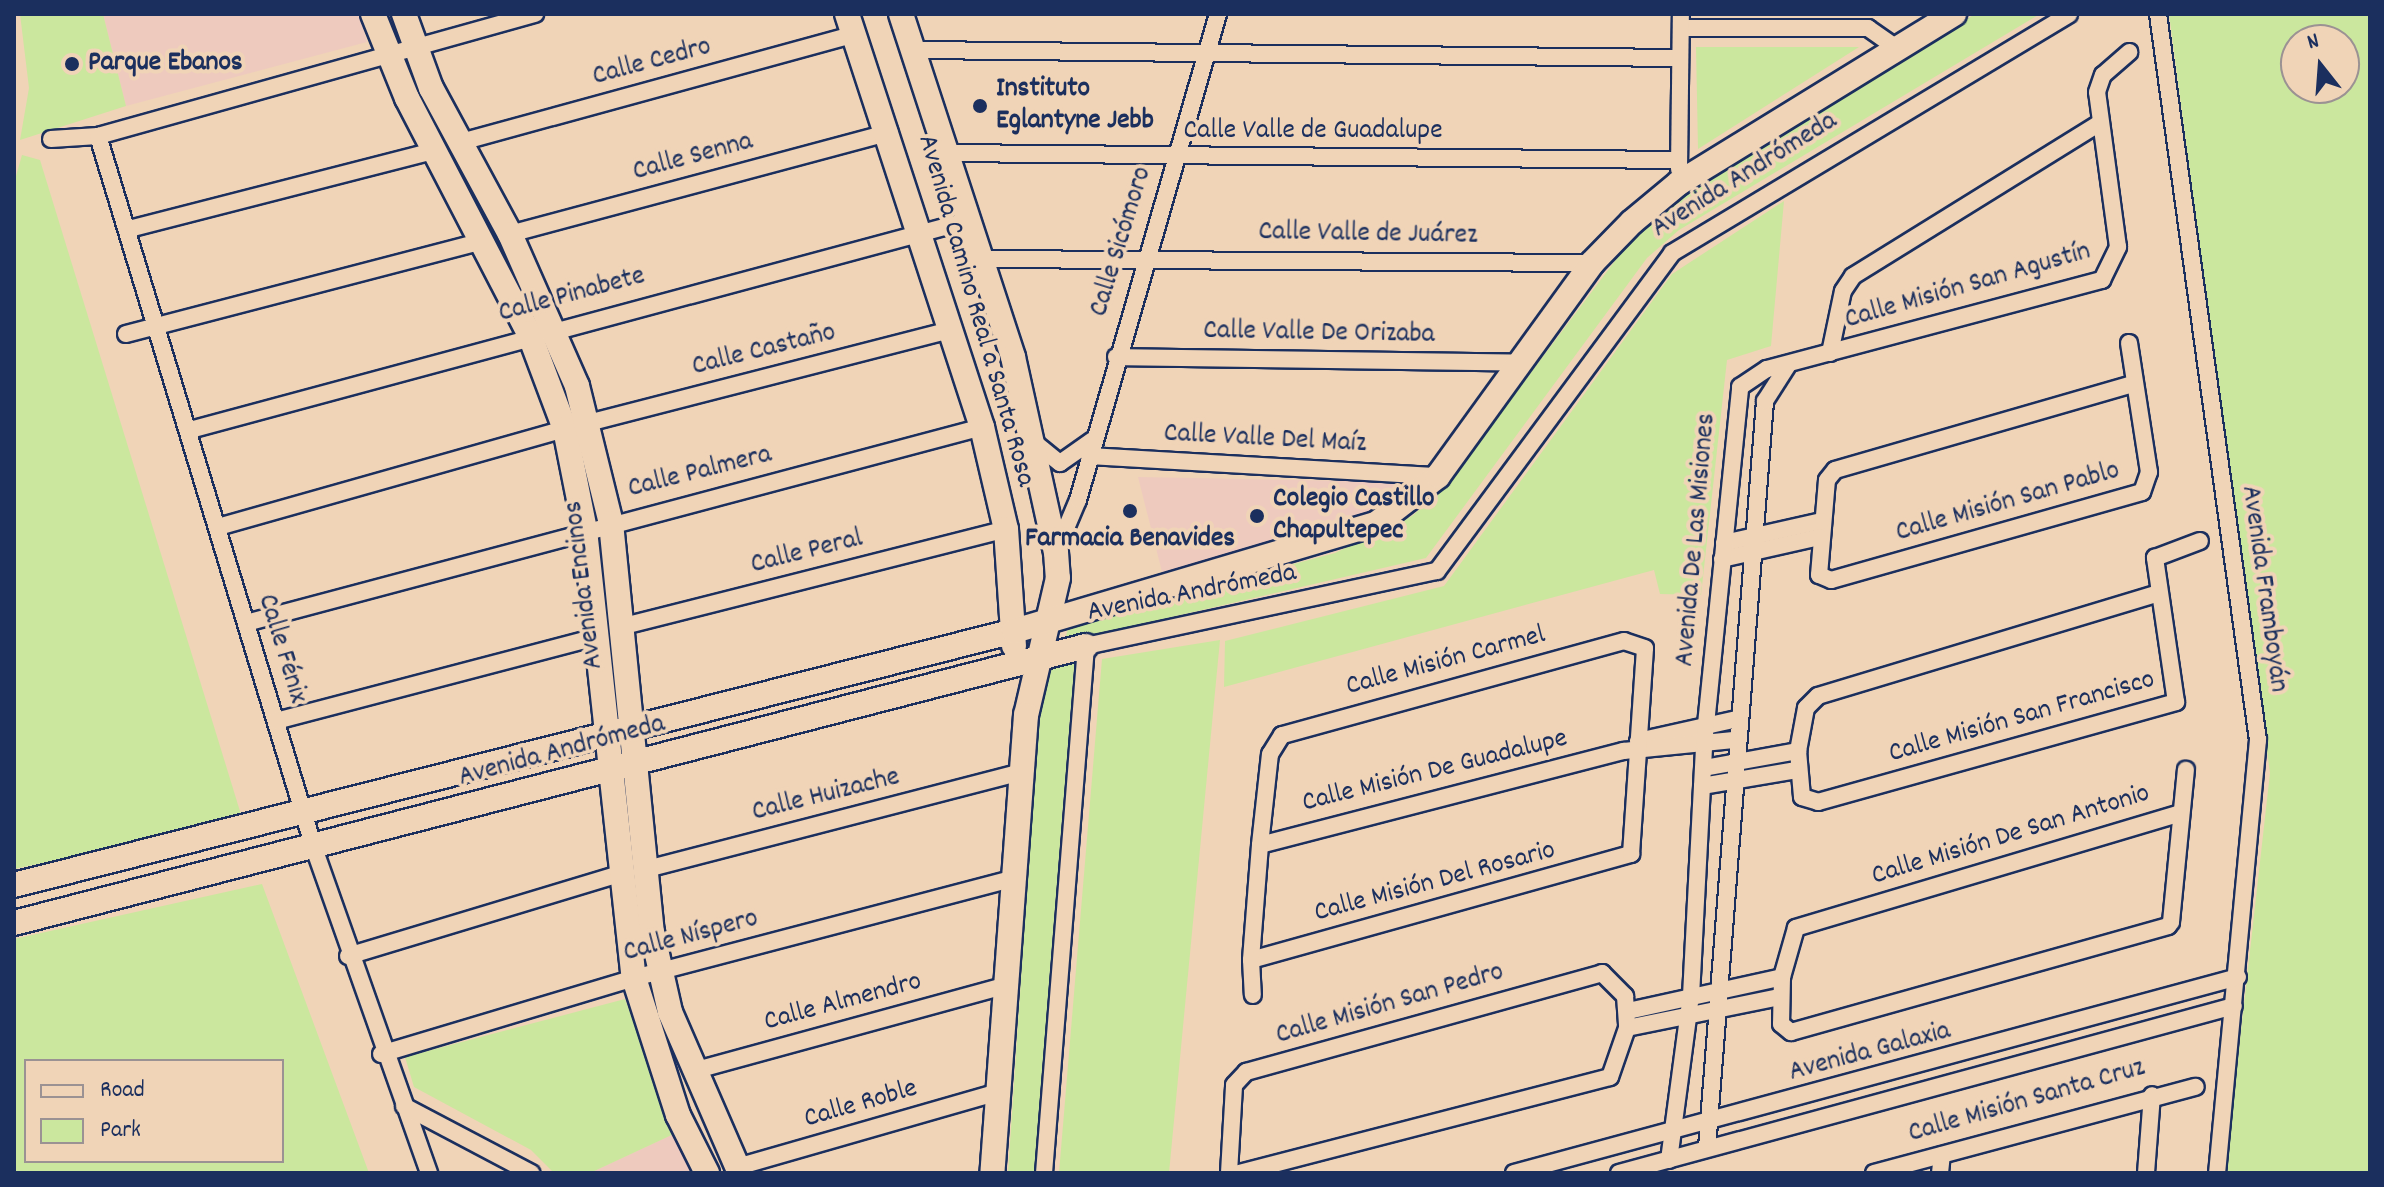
<!DOCTYPE html>
<meta charset="utf-8">
<style>
body{margin:0}
#map{position:relative;width:2384px;height:1187px;overflow:hidden;background:#f0d4b7;font-family:Dekko,sans-serif}
div>[style]{position:absolute}
.built>*{inset:0;background:#eecabe}
.green>*{inset:0;background:#cbe79e}
.roads{filter:drop-shadow(2px 0 #1b2f5e) drop-shadow(-2px 0 #1b2f5e) drop-shadow(0 2px #1b2f5e) drop-shadow(0 -2px #1b2f5e)}
.street>*{height:16px;margin:-8px;padding:0 8px;transform-origin:8px;border-radius:8px;background:#f0d4b7}
.secondary>*{height:24px;margin:-12px;padding:0 12px;transform-origin:12px;border-radius:12px;background:#f0d4b7}
.dots>*{width:22px;height:22px;translate:-50% -50%;box-sizing:border-box;border:4px solid #f0d4b7;border-radius:50%}
span{translate:-50% -50%;white-space:nowrap;text-align:center;line-height:1.15;-webkit-text-stroke:8px #f0d4b7;paint-order:stroke}
.street-label{font-size:28px;color:#1b2f5e}
.poi-label{font-size:28px;color:#1b2f5e;font-weight:700}
.left{translate:0 -50%;text-align:left}
.frame{position:absolute;inset:0;border:16px solid #1b2f5e;pointer-events:none}
.legend{position:absolute;left:24px;top:1059px;width:260px;height:104px;box-sizing:border-box;background:#f0d4b7;border:2px solid #9b9293;margin:0;padding:10px 14px;list-style:none;font-size:24px;color:#1b2f5e}
.legend li{display:flex;align-items:center;gap:16px;height:40px}
.legend b{width:40px;border:2px solid #9b9293}
.north{position:absolute;left:2280px;top:24px;width:80px;height:80px;box-sizing:border-box;background:#f0d4b7;border:2px solid #9b9293;border-radius:50%;rotate:343deg;font-size:22px;font-weight:700;line-height:32px;text-align:center;color:#1b2f5e}
.north::after{content:'';display:block;margin:auto;width:28px;height:36px;background:#1b2f5e;clip-path:polygon(50% 0,100% 100%,50% 72%,0 100%)}
</style>
<div id="map">
<div class="built">
<div style="clip-path:polygon(103px 14px,359px 14px,367px 42px,126px 106px)"></div>
<div style="clip-path:polygon(1138px 477px,1402px 482px,1348px 528px,1162px 572px)"></div>
<div style="clip-path:polygon(676px 1133px,696px 1173px,590px 1173px)"></div>
</div>
<div class="green">
<div style="clip-path:polygon(20px 14px,103px 14px,126px 106px,20px 140px,29px 88px)"></div>
<div style="clip-path:polygon(1975px 14px,2040px 14px,1679px 230px,1647px 258px,1426px 558px,1064px 642px,1070px 623px,1335px 553px,1412px 516px,1444px 488px,1639px 229px,1673px 200px)"></div>
<div style="clip-path:polygon(evenodd,2169px 14px,2370px 14px,2370px 1173px,2225px 1173px,2270px 773px,2169px 14px,2296px 40px,2344px 40px,2344px 88px,2296px 88px,2296px 40px)"></div>
<div style="clip-path:polygon(1696px 47px,1859px 47px,1698px 149px)"></div>
<div style="clip-path:polygon(22px 155px,40px 160px,243px 821px,14px 869px,14px 183px)"></div>
<div style="clip-path:polygon(1784px 201px,1771px 346px,1727px 360px,1701px 595px,1660px 594px,1654px 570px,1224px 687px,1225px 641px,1444px 586px,1672px 274px)"></div>
<div style="clip-path:polygon(1220px 640px,1169px 1173px,1059px 1173px,1102px 659px)"></div>
<div style="clip-path:polygon(1075px 656px,1034px 1173px,1008px 1173px,1042px 665px)"></div>
<div style="clip-path:polygon(evenodd,262px 884px,369px 1173px,14px 1173px,14px 939px,262px 884px,26px 1061px,282px 1061px,282px 1161px,26px 1161px,26px 1061px)"></div>
<div style="clip-path:polygon(625px 999px,676px 1133px,590px 1173px,554px 1173px,531px 1150px,414px 1087px,405px 1057px)"></div>
</div>
<div class="roads">
<div class="street">
<div style="left:2158px;top:14px;width:733px;rotate:82.16deg"></div>
<div style="left:2258px;top:740px;width:435px;rotate:95.4deg"></div>
<div style="left:1681px;top:28px;width:187px"></div>
<div style="left:1868px;top:28px;width:35px;rotate:35deg"></div>
<div style="left:916px;top:50px;width:764px;rotate:0.6deg"></div>
<div style="left:98px;top:136px;width:744px;rotate:73.12deg"></div>
<div style="left:314px;top:848px;width:345px;rotate:70.5deg"></div>
<div style="left:51px;top:139px;width:47px;rotate:-3.7deg"></div>
<div style="left:98px;top:136px;width:454px;rotate:-15.6deg"></div>
<div style="left:461px;top:142px;width:410px;rotate:-15.3deg"></div>
<div style="left:948px;top:153px;width:731px;rotate:0.55deg"></div>
<div style="left:1679px;top:169px;width:155px;rotate:-89.3deg"></div>
<div style="left:129px;top:229px;width:317px;rotate:-14.4deg"></div>
<div style="left:510px;top:234px;width:393px;rotate:-15deg"></div>
<div style="left:984px;top:259px;width:608px;rotate:0.38deg"></div>
<div style="left:126px;top:334px;width:370px;rotate:-14.6deg"></div>
<div style="left:2129px;top:343px;width:131px;rotate:81.2deg"></div>
<div style="left:2149px;top:472px;width:21px;rotate:109deg"></div>
<div style="left:2142px;top:492px;width:323px;rotate:164.2deg"></div>
<div style="left:1831px;top:580px;width:13px;rotate:-157deg"></div>
<div style="left:1819px;top:575px;width:95px;rotate:-85.2deg"></div>
<div style="left:1827px;top:480px;width:13px;rotate:-51deg"></div>
<div style="left:1835px;top:470px;width:309px;rotate:-16.1deg"></div>
<div style="left:1830px;top:353px;width:63px;rotate:-78.2deg"></div>
<div style="left:1843px;top:291px;width:18px;rotate:-56deg"></div>
<div style="left:1853px;top:276px;width:291px;rotate:-31.8deg"></div>
<div style="left:1116px;top:357px;width:406px;rotate:0.8deg"></div>
<div style="left:588px;top:423px;width:377px;rotate:-14.4deg"></div>
<div style="left:190px;top:430px;width:808px;rotate:-15.07deg"></div>
<div style="left:1035px;top:443px;width:32px;rotate:39deg"></div>
<div style="left:1060px;top:463px;width:39px;rotate:-35deg"></div>
<div style="left:1089px;top:456px;width:350px;rotate:3.3deg"></div>
<div style="left:218px;top:527px;width:361px;rotate:-15.8deg"></div>
<div style="left:1724px;top:543px;width:100px;rotate:-12.7deg"></div>
<div style="left:1056px;top:552px;width:56px;rotate:-67.1deg"></div>
<div style="left:1078px;top:500px;width:506px;rotate:-73.93deg"></div>
<div style="left:1722px;top:559px;width:100px;rotate:-12.7deg"></div>
<div style="left:2159px;top:593px;width:356px;rotate:163.2deg"></div>
<div style="left:1818px;top:696px;width:17px;rotate:135deg"></div>
<div style="left:1806px;top:708px;width:44px;rotate:100.5deg"></div>
<div style="left:1798px;top:751px;width:46px;rotate:85deg"></div>
<div style="left:1802px;top:797px;width:17px;rotate:17deg"></div>
<div style="left:1818px;top:802px;width:372px;rotate:-15.6deg"></div>
<div style="left:2176px;top:702px;width:146px;rotate:-98.3deg"></div>
<div style="left:2155px;top:558px;width:48px;rotate:-20.7deg"></div>
<div style="left:246px;top:623px;width:762px;rotate:-14.91deg"></div>
<div style="left:620px;top:627px;width:398px;rotate:-14.2deg"></div>
<div style="left:276px;top:721px;width:331px;rotate:-14.7deg"></div>
<div style="left:1638px;top:741px;width:101px;rotate:-12.5deg"></div>
<div style="left:1704px;top:768px;width:96px;rotate:-10.3deg"></div>
<div style="left:1702px;top:786px;width:96px;rotate:-9.6deg"></div>
<div style="left:2181px;top:813px;width:402px;rotate:163.4deg"></div>
<div style="left:1796px;top:928px;width:51px;rotate:105.9deg"></div>
<div style="left:1782px;top:977px;width:47px;rotate:91.2deg"></div>
<div style="left:1781px;top:1024px;width:13px;rotate:39deg"></div>
<div style="left:1791px;top:1032px;width:392px;rotate:-15.7deg"></div>
<div style="left:2168px;top:926px;width:5px;rotate:-53deg"></div>
<div style="left:2171px;top:922px;width:153px;rotate:-84.4deg"></div>
<div style="left:1260px;top:845px;width:376px;rotate:-14.5deg"></div>
<div style="left:1624px;top:751px;width:112px;rotate:-5.7deg"></div>
<div style="left:643px;top:870px;width:392px;rotate:-14.5deg"></div>
<div style="left:348px;top:956px;width:283px;rotate:-16.8deg"></div>
<div style="left:1251px;top:960px;width:395px;rotate:-15.6deg"></div>
<div style="left:1631px;top:854px;width:206px;rotate:-86.1deg"></div>
<div style="left:1645px;top:648px;width:22px;rotate:-162deg"></div>
<div style="left:1624px;top:641px;width:355px;rotate:164.6deg"></div>
<div style="left:1282px;top:735px;width:22px;rotate:122deg"></div>
<div style="left:1270px;top:754px;width:92px;rotate:96.3deg"></div>
<div style="left:1260px;top:845px;width:115px;rotate:94.5deg"></div>
<div style="left:1251px;top:960px;width:35px;rotate:87deg"></div>
<div style="left:1628px;top:1011px;width:158px;rotate:-12.4deg"></div>
<div style="left:1627px;top:1028px;width:155px;rotate:-11.5deg"></div>
<div style="left:381px;top:1054px;width:264px;rotate:-16.7deg"></div>
<div style="left:634px;top:978px;width:395px;rotate:-14.7deg"></div>
<div style="left:693px;top:1071px;width:326px;rotate:-15.3deg"></div>
<div style="left:404px;top:1106px;width:144px;rotate:27.8deg"></div>
<div style="left:1707px;top:1148px;width:749px;rotate:-85.56deg"></div>
<div style="left:1765px;top:401px;width:43px;rotate:-57.4deg"></div>
<div style="left:1669px;top:1160px;width:165px;rotate:-82.4deg"></div>
<div style="left:1691px;top:996px;width:252px;rotate:-87deg"></div>
<div style="left:1704px;top:744px;width:359px;rotate:-84.2deg"></div>
<div style="left:1740px;top:387px;width:32px;rotate:-34deg"></div>
<div style="left:1767px;top:369px;width:347px;rotate:-14.9deg"></div>
<div style="left:2102px;top:280px;width:37px;rotate:-64deg"></div>
<div style="left:2118px;top:247px;width:156px;rotate:-97.7deg"></div>
<div style="left:2097px;top:92px;width:18px;rotate:-71deg"></div>
<div style="left:2103px;top:75px;width:35px;rotate:-41deg"></div>
<div style="left:737px;top:1167px;width:273px;rotate:-16deg"></div>
<div style="left:1044px;top:1173px;width:529px;rotate:-85.44deg"></div>
<div style="left:1086px;top:646px;width:359px;rotate:-12.1deg"></div>
<div style="left:1437px;top:571px;width:395px;rotate:-53.5deg"></div>
<div style="left:1672px;top:253px;width:463px;rotate:-31deg"></div>
<div style="left:1229px;top:1173px;width:88px;rotate:-86.7deg"></div>
<div style="left:1234px;top:1085px;width:18px;rotate:-47deg"></div>
<div style="left:1246px;top:1072px;width:370px;rotate:-15.5deg"></div>
<div style="left:1602px;top:973px;width:33px;rotate:45deg"></div>
<div style="left:1625px;top:996px;width:32px;rotate:86deg"></div>
<div style="left:1627px;top:1028px;width:52px;rotate:109.1deg"></div>
<div style="left:1610px;top:1077px;width:384px;rotate:165.5deg"></div>
<div style="left:1514px;top:1173px;width:750px;rotate:-15.15deg"></div>
<div style="left:1619px;top:1173px;width:637px;rotate:-15.19deg"></div>
<div style="left:1874px;top:1173px;width:333px;rotate:-15deg"></div>
<div style="left:1940px;top:1173px;width:18px;rotate:-84deg"></div>
<div style="left:2146px;top:1173px;width:78px;rotate:-85.6deg"></div>
</div>
<div class="secondary">
<div style="left:373px;top:14px;width:91px;rotate:68deg"></div>
<div style="left:407px;top:98px;width:265px;rotate:62.6deg"></div>
<div style="left:529px;top:333px;width:103px;rotate:69.4deg"></div>
<div style="left:565px;top:429px;width:103px;rotate:78.8deg"></div>
<div style="left:585px;top:530px;width:451px;rotate:83.8deg"></div>
<div style="left:634px;top:978px;width:144px;rotate:72.2deg"></div>
<div style="left:678px;top:1115px;width:65px;rotate:63.4deg"></div>
<div style="left:404px;top:14px;width:79px;rotate:70deg"></div>
<div style="left:431px;top:88px;width:166px;rotate:61.6deg"></div>
<div style="left:510px;top:234px;width:166px;rotate:66.2deg"></div>
<div style="left:577px;top:386px;width:141px;rotate:76.1deg"></div>
<div style="left:611px;top:523px;width:411px;rotate:84.3deg"></div>
<div style="left:652px;top:932px;width:82px;rotate:77.3deg"></div>
<div style="left:670px;top:1012px;width:176px;rotate:66.5deg"></div>
<div style="left:847px;top:14px;width:435px;rotate:71.9deg"></div>
<div style="left:982px;top:427px;width:105px;rotate:76.8deg"></div>
<div style="left:1006px;top:529px;width:117px;rotate:86.1deg"></div>
<div style="left:901px;top:14px;width:361px;rotate:71.9deg"></div>
<div style="left:1013px;top:357px;width:200px;rotate:77.6deg"></div>
<div style="left:1056px;top:552px;width:26px;rotate:86deg"></div>
<div style="left:1058px;top:578px;width:141px;rotate:103.1deg"></div>
<div style="left:1026px;top:715px;width:459px;rotate:94.2deg"></div>
<div style="left:14px;top:885px;width:1032px;rotate:-14.25deg"></div>
<div style="left:1014px;top:631px;width:377px;rotate:-16.5deg"></div>
<div style="left:1376px;top:524px;width:78px;rotate:-37.7deg"></div>
<div style="left:1438px;top:476px;width:263px;rotate:-54.1deg"></div>
<div style="left:1592px;top:263px;width:57px;rotate:-45.7deg"></div>
<div style="left:1632px;top:222px;width:61px;rotate:-39.7deg"></div>
<div style="left:1679px;top:183px;width:323px;rotate:-31.6deg"></div>
<div style="left:14px;top:923px;width:1107px;rotate:-14.49deg"></div>
</div>
</div>
<div class="dots">
<div style="left:72px;top:64px;background:#1b2f5e"></div>
<div style="left:980px;top:106px;background:#1b2f5e"></div>
<div style="left:1130px;top:511px;background:#1b2f5e"></div>
<div style="left:1257px;top:516px;background:#1b2f5e"></div>
</div>
<div class="street-label">
<span style="left:652px;top:63px;rotate:-15deg">Calle Cedro</span>
<span style="left:1313px;top:132px">Calle Valle de Guadalupe</span>
<span style="left:693px;top:158px;rotate:-15deg">Calle Senna</span>
<span style="left:1745px;top:176px;rotate:-32deg">Avenida Andrómeda</span>
<span style="left:1368px;top:235px;rotate:1deg">Calle Valle de Juárez</span>
<span style="left:1122px;top:242px;rotate:-73deg">Calle Sicómoro</span>
<span style="left:1968px;top:287px;rotate:-16deg">Calle Misión San Agustín</span>
<span style="left:572px;top:296px;rotate:-15deg">Calle Pinabete</span>
<span style="left:975px;top:311px;rotate:74deg">Avenida Camino Real a Santa Rosa</span>
<span style="left:1319px;top:334px;rotate:1deg">Calle Valle De Orizaba</span>
<span style="left:764px;top:351px;rotate:-14deg">Calle Castaño</span>
<span style="left:1265px;top:440px;rotate:3deg">Calle Valle Del Maíz</span>
<span style="left:700px;top:473px;rotate:-14deg">Calle Palmera</span>
<span style="left:2008px;top:503px;rotate:-16deg">Calle Misión San Pablo</span>
<span style="left:1697px;top:540px;rotate:-85deg">Avenida De Las Misiones</span>
<span style="left:807px;top:553px;rotate:-14deg">Calle Peral</span>
<span style="left:585px;top:585px;rotate:-97deg">Avenida Encinos</span>
<span style="left:2263px;top:589px;rotate:82deg">Avenida Framboyán</span>
<span style="left:1192px;top:594px;rotate:-11deg">Avenida Andrómeda</span>
<span style="left:281px;top:649px;rotate:73deg">Calle Fénix</span>
<span style="left:1446px;top:662px;rotate:-15deg">Calle Misión Carmel</span>
<span style="left:2022px;top:718px;rotate:-16deg">Calle Misión San Francisco</span>
<span style="left:562px;top:752px;rotate:-15deg">Avenida Andrómeda</span>
<span style="left:1435px;top:772px;rotate:-14deg">Calle Misión De Guadalupe</span>
<span style="left:826px;top:796px;rotate:-14deg">Calle Huizache</span>
<span style="left:2011px;top:836px;rotate:-17deg">Calle Misión De San Antonio</span>
<span style="left:1435px;top:883px;rotate:-15deg">Calle Misión Del Rosario</span>
<span style="left:691px;top:937px;rotate:-15deg">Calle Níspero</span>
<span style="left:843px;top:1003px;rotate:-15deg">Calle Almendro</span>
<span style="left:1390px;top:1005px;rotate:-16deg">Calle Misión San Pedro</span>
<span style="left:1870px;top:1053px;rotate:-15deg">Avenida Galaxia</span>
<span style="left:2027px;top:1102px;rotate:-16deg">Calle Misión Santa Cruz</span>
<span style="left:861px;top:1105px;rotate:-16deg">Calle Roble</span>
</div>
<div class="poi-label">
<span class="left" style="left:88px;top:64px">Parque Ebanos</span>
<span class="left" style="left:996px;top:106px">Instituto<br>Eglantyne Jebb</span>
<span class="left" style="left:1273px;top:516px">Colegio Castillo<br>Chapultepec</span>
<span style="left:1130px;top:540px">Farmacia Benavides</span>
</div>
<div class="frame"></div>
<ul class="legend">
<li><b style="height:10px;background:#f0d4b7"></b>Road</li>
<li><b style="height:22px;background:#cbe79e"></b>Park</li>
</ul>
<div class="north">N</div>
</div>
